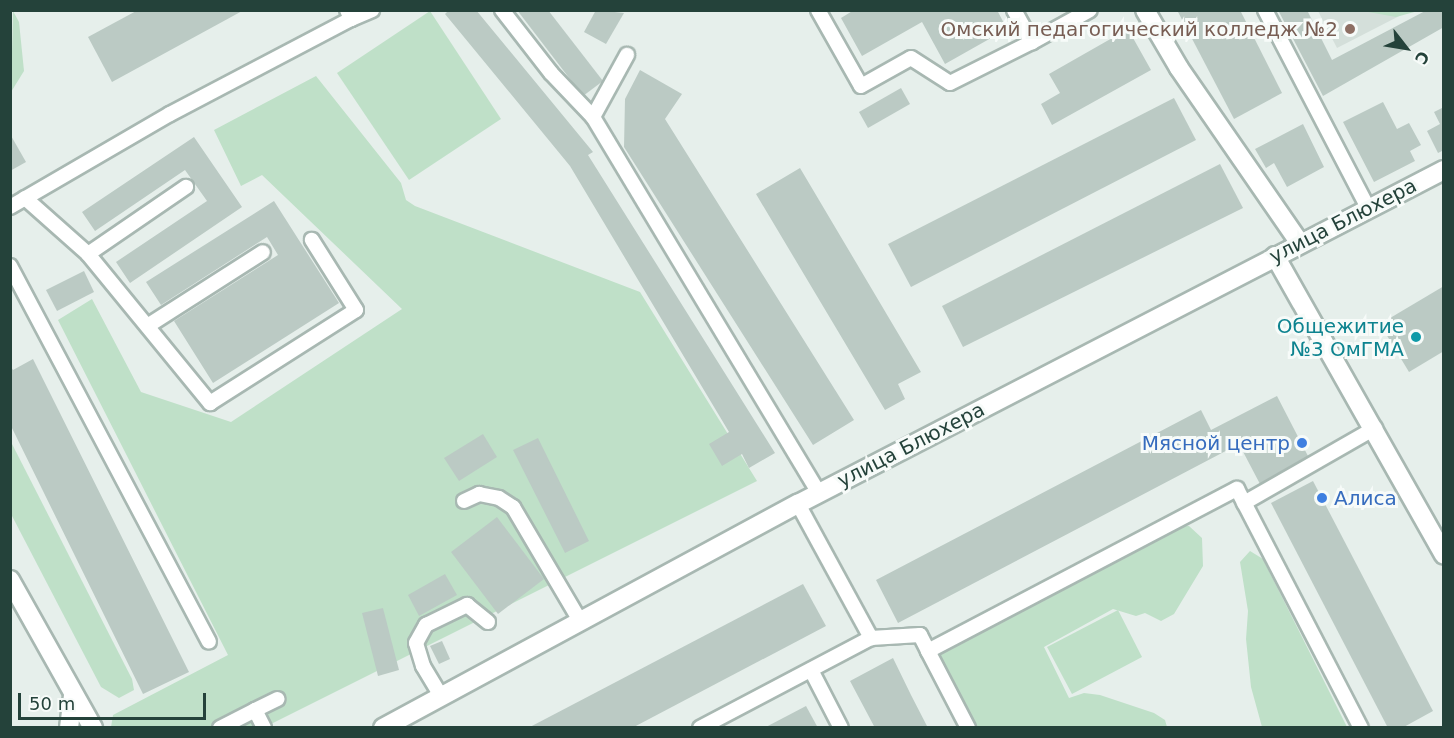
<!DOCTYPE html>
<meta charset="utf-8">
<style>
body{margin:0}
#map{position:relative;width:1454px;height:738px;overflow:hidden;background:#e6efeb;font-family:"DejaVu Sans",sans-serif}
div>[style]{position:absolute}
.built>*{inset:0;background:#d4dfda}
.green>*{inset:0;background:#bfe0c8}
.building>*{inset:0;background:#bbcac4}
.roads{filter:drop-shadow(2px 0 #a8b8b2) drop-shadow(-2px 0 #a8b8b2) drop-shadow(0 2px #a8b8b2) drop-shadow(0 -2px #a8b8b2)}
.service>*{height:14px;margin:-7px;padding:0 7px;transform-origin:7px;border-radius:7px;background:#fff}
.minor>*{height:18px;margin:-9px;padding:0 9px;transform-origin:9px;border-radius:9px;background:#fff}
.tertiary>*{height:18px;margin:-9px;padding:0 9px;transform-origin:9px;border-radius:9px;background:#fff}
.dots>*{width:16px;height:16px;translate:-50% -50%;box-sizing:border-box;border:3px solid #f7fbf9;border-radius:50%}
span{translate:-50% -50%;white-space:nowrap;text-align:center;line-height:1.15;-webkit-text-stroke:6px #f7fbf9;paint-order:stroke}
.education-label{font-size:20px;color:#785e54}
.right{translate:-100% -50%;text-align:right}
.street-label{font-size:20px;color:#24423a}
.culture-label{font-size:20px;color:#0d838f}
.shop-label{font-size:20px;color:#366cbe}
.left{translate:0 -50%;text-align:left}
.frame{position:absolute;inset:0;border:12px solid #24423a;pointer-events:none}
.north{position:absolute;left:1376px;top:18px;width:60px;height:60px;-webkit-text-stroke:4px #f7fbf9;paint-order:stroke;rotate:121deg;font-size:16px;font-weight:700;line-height:24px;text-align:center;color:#24423a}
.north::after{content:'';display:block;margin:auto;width:21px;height:27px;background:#24423a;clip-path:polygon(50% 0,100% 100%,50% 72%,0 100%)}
.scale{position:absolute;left:18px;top:693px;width:188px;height:27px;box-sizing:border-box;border:3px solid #24423a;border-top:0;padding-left:8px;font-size:18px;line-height:21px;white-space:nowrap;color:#24423a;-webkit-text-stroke:4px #f7fbf9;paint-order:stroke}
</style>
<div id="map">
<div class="built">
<div style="clip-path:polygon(1318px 11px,1409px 11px,1337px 48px)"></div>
</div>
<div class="green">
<div style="clip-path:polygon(13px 11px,19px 22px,24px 71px,11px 92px)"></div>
<div style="clip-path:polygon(430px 11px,501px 119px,409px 180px,337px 73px)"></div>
<div style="clip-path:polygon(1363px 11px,1418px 11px,1396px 17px)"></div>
<div style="clip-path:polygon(316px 76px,401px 183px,406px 200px,415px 206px,640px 292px,757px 481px,265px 727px,111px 727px,113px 715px,228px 655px,58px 320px,92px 299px,141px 392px,231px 422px,402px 309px,262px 175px,241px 186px,214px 130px)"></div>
<div style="clip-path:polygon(11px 442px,132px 679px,134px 690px,119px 698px,101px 687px,11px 514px)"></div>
<div style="clip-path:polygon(1179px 526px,1189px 526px,1202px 538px,1203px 566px,1174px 614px,1161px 621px,1145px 613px,1136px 616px,1113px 609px,1044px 647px,1069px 698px,1084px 693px,1100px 695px,1154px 713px,1165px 720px,1167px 727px,974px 727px,935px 654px)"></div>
<div style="clip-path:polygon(1250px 551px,1263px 559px,1347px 727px,1262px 727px,1251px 687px,1246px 639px,1248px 611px,1240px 562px)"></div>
<div style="clip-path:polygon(1118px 610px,1142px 657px,1072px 694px,1047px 647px)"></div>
</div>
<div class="building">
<div style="clip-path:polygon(138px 10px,244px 10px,112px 82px,88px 37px)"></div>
<div style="clip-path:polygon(449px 10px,476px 10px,593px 152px,588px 155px,775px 453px,749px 468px,742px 454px,722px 466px,709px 444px,729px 432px,570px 166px,445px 14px)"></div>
<div style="clip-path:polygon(517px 10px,548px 10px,603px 81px,583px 96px)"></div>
<div style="clip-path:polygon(596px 10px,624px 13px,606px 44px,584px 32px)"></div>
<div style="clip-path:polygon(854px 10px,997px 10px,1007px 29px,945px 64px,922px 22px,862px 56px,841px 18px)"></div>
<div style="clip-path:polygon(1177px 10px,1240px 10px,1282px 93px,1234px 119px)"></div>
<div style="clip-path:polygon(1278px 10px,1307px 10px,1332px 60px,1427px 10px,1444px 10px,1444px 27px,1323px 96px)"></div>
<div style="clip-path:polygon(1128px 29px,1151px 70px,1052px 125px,1041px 104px,1060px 93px,1049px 74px)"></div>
<div style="clip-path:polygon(640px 70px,682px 94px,665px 119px,854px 420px,813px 445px,624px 147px,625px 99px)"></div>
<div style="clip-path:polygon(901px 88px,910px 104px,868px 128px,859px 112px)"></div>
<div style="clip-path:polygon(1174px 98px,1196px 140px,911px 287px,888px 244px)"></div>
<div style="clip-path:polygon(1383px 102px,1397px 129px,1409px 123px,1421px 145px,1410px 151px,1415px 161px,1374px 182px,1343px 122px)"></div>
<div style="clip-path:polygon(1444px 107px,1444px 150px,1438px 153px,1427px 131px,1440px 124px,1434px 112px)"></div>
<div style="clip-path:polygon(1303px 124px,1324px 167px,1287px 187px,1274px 163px,1266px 168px,1255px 149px)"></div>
<div style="clip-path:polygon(10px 134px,26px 162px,10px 171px)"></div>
<div style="clip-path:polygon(194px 137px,242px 207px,130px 283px,116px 262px,207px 201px,185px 170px,95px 231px,82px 212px)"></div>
<div style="clip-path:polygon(1220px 164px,1243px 208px,963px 347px,942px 306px)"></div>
<div style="clip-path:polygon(800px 168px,921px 372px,898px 384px,905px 399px,885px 410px,756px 194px)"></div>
<div style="clip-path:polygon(274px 201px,339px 303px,213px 383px,174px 321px,278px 255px,267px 237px,161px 305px,146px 282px)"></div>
<div style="clip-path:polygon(84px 271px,94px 292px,57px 311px,46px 290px)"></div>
<div style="clip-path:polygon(1444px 286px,1444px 351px,1409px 372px,1380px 324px)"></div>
<div style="clip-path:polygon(33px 359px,189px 672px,143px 694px,10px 424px,10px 366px,13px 370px)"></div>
<div style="clip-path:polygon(1277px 396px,1309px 458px,1260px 484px,1239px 444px,898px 623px,876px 580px,1201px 410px,1211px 430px)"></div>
<div style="clip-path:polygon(483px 434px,497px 457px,459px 481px,444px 458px)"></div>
<div style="clip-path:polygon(538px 438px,589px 541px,565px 553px,513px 450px)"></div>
<div style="clip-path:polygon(1313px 481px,1433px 711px,1402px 728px,1388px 728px,1271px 503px)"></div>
<div style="clip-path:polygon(497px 517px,544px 579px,498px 614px,451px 552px)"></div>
<div style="clip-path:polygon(445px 574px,457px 595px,419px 616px,408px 595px)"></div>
<div style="clip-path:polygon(803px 584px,826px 626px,632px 728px,528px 728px)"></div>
<div style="clip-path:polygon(383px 608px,399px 670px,378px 676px,362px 613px)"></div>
<div style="clip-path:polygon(442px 641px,450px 659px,439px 664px,430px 646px)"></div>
<div style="clip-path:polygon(893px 658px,911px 695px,928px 728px,875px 728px,850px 681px)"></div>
<div style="clip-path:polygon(806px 706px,818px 728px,764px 728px)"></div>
</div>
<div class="roads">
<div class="service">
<div style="left:347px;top:10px;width:10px;rotate:66deg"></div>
<div style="left:351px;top:19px;width:23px;rotate:-23deg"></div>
<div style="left:502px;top:10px;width:80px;rotate:52.1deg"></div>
<div style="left:551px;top:73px;width:61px;rotate:46.3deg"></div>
<div style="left:593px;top:117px;width:439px;rotate:59deg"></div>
<div style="left:818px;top:10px;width:87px;rotate:60.5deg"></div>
<div style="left:861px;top:86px;width:57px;rotate:-29.2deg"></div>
<div style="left:911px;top:58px;width:46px;rotate:32.7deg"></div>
<div style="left:950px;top:83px;width:92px;rotate:-26.6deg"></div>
<div style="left:1014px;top:10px;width:37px;rotate:61deg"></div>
<div style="left:1032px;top:42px;width:66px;rotate:-28.9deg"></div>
<div style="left:1265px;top:10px;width:223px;rotate:62.5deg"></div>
<div style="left:593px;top:117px;width:71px;rotate:-61.3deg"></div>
<div style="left:25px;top:198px;width:84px;rotate:41.6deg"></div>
<div style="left:88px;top:254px;width:193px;rotate:50.7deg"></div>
<div style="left:210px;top:403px;width:173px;rotate:-32.5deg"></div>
<div style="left:356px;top:310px;width:83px;rotate:-122.2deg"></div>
<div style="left:10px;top:207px;width:185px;rotate:-30.2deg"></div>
<div style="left:170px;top:114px;width:204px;rotate:-27.7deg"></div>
<div style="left:88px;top:254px;width:119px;rotate:-34.4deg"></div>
<div style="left:10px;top:266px;width:425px;rotate:62.1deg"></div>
<div style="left:149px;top:325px;width:135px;rotate:-32.6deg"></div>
<div style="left:464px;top:501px;width:17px;rotate:-25deg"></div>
<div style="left:479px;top:494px;width:20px;rotate:11deg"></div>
<div style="left:499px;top:498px;width:17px;rotate:33deg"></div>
<div style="left:513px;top:507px;width:130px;rotate:59.5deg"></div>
<div style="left:1244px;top:503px;width:151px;rotate:-29.8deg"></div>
<div style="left:798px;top:504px;width:153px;rotate:61.4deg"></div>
<div style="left:928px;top:651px;width:87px;rotate:62.5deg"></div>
<div style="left:811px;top:670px;width:65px;rotate:62.7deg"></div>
<div style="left:441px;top:696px;width:35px;rotate:-121deg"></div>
<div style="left:423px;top:666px;width:24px;rotate:-107deg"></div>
<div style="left:416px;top:643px;width:21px;rotate:-61deg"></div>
<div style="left:426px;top:625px;width:46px;rotate:-26deg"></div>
<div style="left:467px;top:605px;width:27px;rotate:39deg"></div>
<div style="left:255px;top:710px;width:25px;rotate:-26deg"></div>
<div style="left:220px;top:728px;width:39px;rotate:-27deg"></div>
<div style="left:255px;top:710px;width:20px;rotate:63deg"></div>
<div style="left:700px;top:728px;width:193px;rotate:-27.8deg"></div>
<div style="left:871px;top:638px;width:49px;rotate:-3.5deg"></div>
<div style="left:920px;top:635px;width:18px;rotate:63deg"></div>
<div style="left:928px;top:651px;width:349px;rotate:-27.7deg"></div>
<div style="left:1237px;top:489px;width:269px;rotate:62.6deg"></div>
</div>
<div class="minor">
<div style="left:1145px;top:10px;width:67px;rotate:59.6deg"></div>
<div style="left:1179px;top:68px;width:211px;rotate:55.4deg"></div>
<div style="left:1275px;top:256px;width:343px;rotate:60.5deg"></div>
</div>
<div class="tertiary">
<div style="left:10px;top:580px;width:170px;rotate:60.7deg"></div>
<div style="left:69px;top:728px;width:33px;rotate:-83deg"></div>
<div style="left:383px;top:728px;width:472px;rotate:-28.4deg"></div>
<div style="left:798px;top:504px;width:727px;rotate:-27.34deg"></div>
</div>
</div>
<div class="dots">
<div style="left:1350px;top:29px;background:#8d6e63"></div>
<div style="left:1416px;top:337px;background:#0f9aa8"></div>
<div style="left:1302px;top:443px;background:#3f7fe0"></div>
<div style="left:1322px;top:498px;background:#3f7fe0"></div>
</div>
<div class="education-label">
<span class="right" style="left:1338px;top:29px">Омский педагогический колледж №2</span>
</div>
<div class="street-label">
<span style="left:1343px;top:221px;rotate:-27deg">улица Блюхера</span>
<span style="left:911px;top:445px;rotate:-27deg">улица Блюхера</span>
</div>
<div class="culture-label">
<span class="right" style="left:1404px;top:338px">Общежитие<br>№3 ОмГМА</span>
</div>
<div class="shop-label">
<span class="right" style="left:1290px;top:443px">Мясной центр</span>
<span class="left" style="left:1334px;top:498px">Алиса</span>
</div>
<div class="frame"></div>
<div class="north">С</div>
<div class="scale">50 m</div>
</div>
